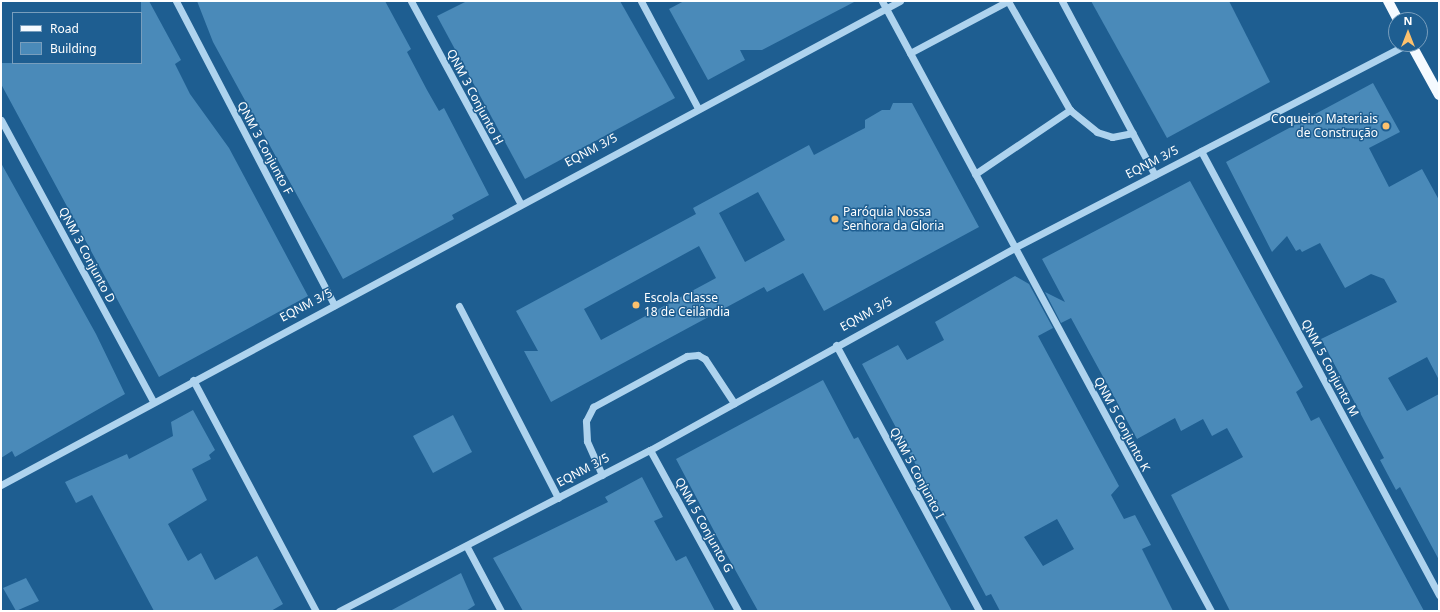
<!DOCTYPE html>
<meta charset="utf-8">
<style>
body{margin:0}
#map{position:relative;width:1440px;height:612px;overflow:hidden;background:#1e5e91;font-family:"Noto Sans",sans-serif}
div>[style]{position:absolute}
.building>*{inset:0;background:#4a8ab9}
.minor>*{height:7px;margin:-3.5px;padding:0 3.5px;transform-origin:3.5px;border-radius:3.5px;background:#aed3ee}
.major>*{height:10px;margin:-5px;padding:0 5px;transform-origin:5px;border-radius:5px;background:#f5faff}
.dots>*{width:11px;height:11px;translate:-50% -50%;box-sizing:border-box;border:2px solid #1e5e91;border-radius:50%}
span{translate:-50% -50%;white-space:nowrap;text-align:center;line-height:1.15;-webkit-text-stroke:3px #1e5e91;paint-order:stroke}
.street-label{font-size:12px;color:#fff}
.poi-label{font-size:12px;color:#fff}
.right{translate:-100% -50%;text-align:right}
.left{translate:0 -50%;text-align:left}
.frame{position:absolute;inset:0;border:2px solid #fff;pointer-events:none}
.legend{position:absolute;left:12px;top:12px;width:130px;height:52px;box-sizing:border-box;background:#1e5e91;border:1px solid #789ebd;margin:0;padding:5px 7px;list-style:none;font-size:12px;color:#fff}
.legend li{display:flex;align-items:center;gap:8px;height:20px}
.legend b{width:20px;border:1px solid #789ebd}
.north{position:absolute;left:1388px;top:12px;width:40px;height:40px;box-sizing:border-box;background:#1e5e91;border:1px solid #789ebd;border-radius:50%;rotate:0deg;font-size:11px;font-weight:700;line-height:16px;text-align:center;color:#fff}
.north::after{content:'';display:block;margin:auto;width:14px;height:18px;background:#fcc16d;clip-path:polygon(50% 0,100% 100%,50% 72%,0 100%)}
</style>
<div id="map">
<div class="building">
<div style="clip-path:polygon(141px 1px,149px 1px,181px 60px,175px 64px,190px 94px,229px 148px,308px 296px,159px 377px,1px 84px,1px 63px,141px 63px)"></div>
<div style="clip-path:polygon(197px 1px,385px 1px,411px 49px,407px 52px,427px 90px,439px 111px,444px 108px,489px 195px,452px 215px,454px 219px,343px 279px,213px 42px)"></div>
<div style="clip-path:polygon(467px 1px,620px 1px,675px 98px,525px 179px,437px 16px)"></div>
<div style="clip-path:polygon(684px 1px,856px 1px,762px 50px,740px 50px,745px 60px,708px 80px,669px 9px)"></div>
<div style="clip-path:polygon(1091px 1px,1229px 1px,1270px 82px,1167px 138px)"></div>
<div style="clip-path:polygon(1373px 83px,1400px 132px,1369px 148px,1389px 187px,1422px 169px,1439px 200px,1439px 380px,1427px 357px,1388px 378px,1407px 411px,1439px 394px,1439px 560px,1400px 487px,1396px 490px,1380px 460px,1384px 458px,1321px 339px,1397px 302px,1384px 279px,1371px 274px,1345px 288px,1320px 243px,1302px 252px,1300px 249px,1296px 251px,1287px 236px,1272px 252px,1226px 162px)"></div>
<div style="clip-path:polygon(evenodd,893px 103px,912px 103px,979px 227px,824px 311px,803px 273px,767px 292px,764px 287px,551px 402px,524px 351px,538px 351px,516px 311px,696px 214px,693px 208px,809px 145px,814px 155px,859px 131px,865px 128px,865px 120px,882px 110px,890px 110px,893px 103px,758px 192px,785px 240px,745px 262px,719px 213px,758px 192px,893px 103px,699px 246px,716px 278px,601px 340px,584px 309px,699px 246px)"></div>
<div style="clip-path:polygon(1px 163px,96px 334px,125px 394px,15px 457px,12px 451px,1px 458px)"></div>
<div style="clip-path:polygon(1190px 181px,1303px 387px,1296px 392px,1311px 421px,1319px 417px,1424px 611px,1230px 611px,1171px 495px,1243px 457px,1227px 428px,1212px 436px,1203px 419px,1181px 431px,1175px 418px,1137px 439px,1071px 318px,1061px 323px,1045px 292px,1065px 302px,1042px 259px)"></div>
<div style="clip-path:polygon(evenodd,1015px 276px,1029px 284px,1053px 328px,1038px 336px,1119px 486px,1111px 495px,1124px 519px,1135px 515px,1151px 545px,1142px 549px,1173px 611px,1000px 611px,991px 594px,986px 596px,862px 364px,898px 345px,907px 360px,944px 340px,935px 322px,1015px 276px,1057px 519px,1074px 549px,1043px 566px,1024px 537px,1057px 519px)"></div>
<div style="clip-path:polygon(823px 380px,854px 439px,858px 437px,952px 611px,758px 611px,723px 548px,676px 459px)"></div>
<div style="clip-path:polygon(193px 410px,215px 450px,209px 455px,211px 459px,192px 469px,207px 500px,168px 524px,188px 561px,201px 553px,215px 580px,257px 556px,283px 604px,271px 611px,154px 611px,92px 495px,76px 503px,65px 482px,127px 454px,129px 459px,173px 436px,171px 422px)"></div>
<div style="clip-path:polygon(453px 415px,472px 452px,433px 473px,413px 436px)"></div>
<div style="clip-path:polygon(642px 477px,663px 517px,654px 521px,676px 561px,686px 556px,715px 611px,523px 611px,493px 558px,608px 502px,605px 497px)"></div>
<div style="clip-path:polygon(461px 573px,475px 605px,466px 611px,390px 611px)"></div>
<div style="clip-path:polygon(26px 578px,39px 601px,16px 611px,3px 588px)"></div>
</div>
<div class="minor">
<div style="left:176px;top:1px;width:343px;rotate:62.5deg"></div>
<div style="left:411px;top:1px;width:230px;rotate:61.6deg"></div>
<div style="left:641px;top:1px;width:121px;rotate:62deg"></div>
<div style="left:882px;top:1px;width:693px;rotate:61.66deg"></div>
<div style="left:1008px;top:1px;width:125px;rotate:60.4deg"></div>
<div style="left:1070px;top:110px;width:35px;rotate:39deg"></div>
<div style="left:1097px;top:132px;width:16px;rotate:18deg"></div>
<div style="left:1112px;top:137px;width:21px;rotate:-11deg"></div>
<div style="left:1062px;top:1px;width:197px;rotate:61.9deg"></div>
<div style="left:910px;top:53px;width:111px;rotate:-28deg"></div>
<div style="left:1px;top:120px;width:319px;rotate:61.6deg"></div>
<div style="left:1201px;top:151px;width:504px;rotate:61.81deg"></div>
<div style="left:975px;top:174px;width:115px;rotate:-34deg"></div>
<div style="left:459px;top:306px;width:216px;rotate:62.7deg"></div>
<div style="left:836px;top:345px;width:302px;rotate:61.7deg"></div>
<div style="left:193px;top:380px;width:262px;rotate:62deg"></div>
<div style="left:650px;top:450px;width:183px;rotate:61.3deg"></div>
<div style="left:602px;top:475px;width:37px;rotate:-114deg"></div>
<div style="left:587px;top:441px;width:20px;rotate:-93deg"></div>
<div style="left:586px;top:421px;width:16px;rotate:-63deg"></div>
<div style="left:593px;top:407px;width:107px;rotate:-28.5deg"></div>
<div style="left:687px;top:356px;width:11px;rotate:-5deg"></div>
<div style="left:698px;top:355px;width:8px;rotate:30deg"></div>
<div style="left:705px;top:359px;width:53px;rotate:56.6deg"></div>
<div style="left:1px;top:485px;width:1021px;rotate:-28.3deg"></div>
<div style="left:467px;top:547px;width:72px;rotate:62deg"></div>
<div style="left:339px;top:611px;width:350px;rotate:-27.4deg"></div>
<div style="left:650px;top:450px;width:416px;rotate:-29deg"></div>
<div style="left:1014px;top:248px;width:444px;rotate:-27.4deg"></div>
</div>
<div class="major">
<div style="left:1388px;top:1px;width:21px;rotate:62deg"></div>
<div style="left:1411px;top:44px;width:58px;rotate:61.2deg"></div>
</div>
<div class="dots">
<div style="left:1386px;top:126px;background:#fcc16d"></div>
<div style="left:835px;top:219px;background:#fcc16d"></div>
<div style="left:636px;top:305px;background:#fcc16d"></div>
</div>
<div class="street-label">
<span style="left:475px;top:97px;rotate:62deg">QNM 3 Conjunto H</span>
<span style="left:265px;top:148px;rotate:62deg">QNM 3 Conjunto F</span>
<span style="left:591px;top:150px;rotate:-28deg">EQNM 3/5</span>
<span style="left:1152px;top:162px;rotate:-27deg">EQNM 3/5</span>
<span style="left:87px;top:255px;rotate:62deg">QNM 3 Conjunto D</span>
<span style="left:306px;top:305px;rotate:-28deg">EQNM 3/5</span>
<span style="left:866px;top:314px;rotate:-29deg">EQNM 3/5</span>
<span style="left:1330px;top:368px;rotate:62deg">QNM 5 Conjunto M</span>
<span style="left:1122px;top:424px;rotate:62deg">QNM 5 Conjunto K</span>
<span style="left:583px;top:470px;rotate:-28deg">EQNM 3/5</span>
<span style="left:917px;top:473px;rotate:62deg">QNM 5 Conjunto I</span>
<span style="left:704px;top:525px;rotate:61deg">QNM 5 Conjunto G</span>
</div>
<div class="poi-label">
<span class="right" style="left:1378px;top:126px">Coqueiro Materiais<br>de Construção</span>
<span class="left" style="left:843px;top:219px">Paróquia Nossa<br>Senhora da Gloria</span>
<span class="left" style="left:644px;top:305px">Escola Classe<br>18 de Ceilândia</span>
</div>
<div class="frame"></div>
<ul class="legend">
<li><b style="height:5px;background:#f5faff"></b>Road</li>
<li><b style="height:11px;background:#4a8ab9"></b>Building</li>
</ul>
<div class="north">N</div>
</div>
